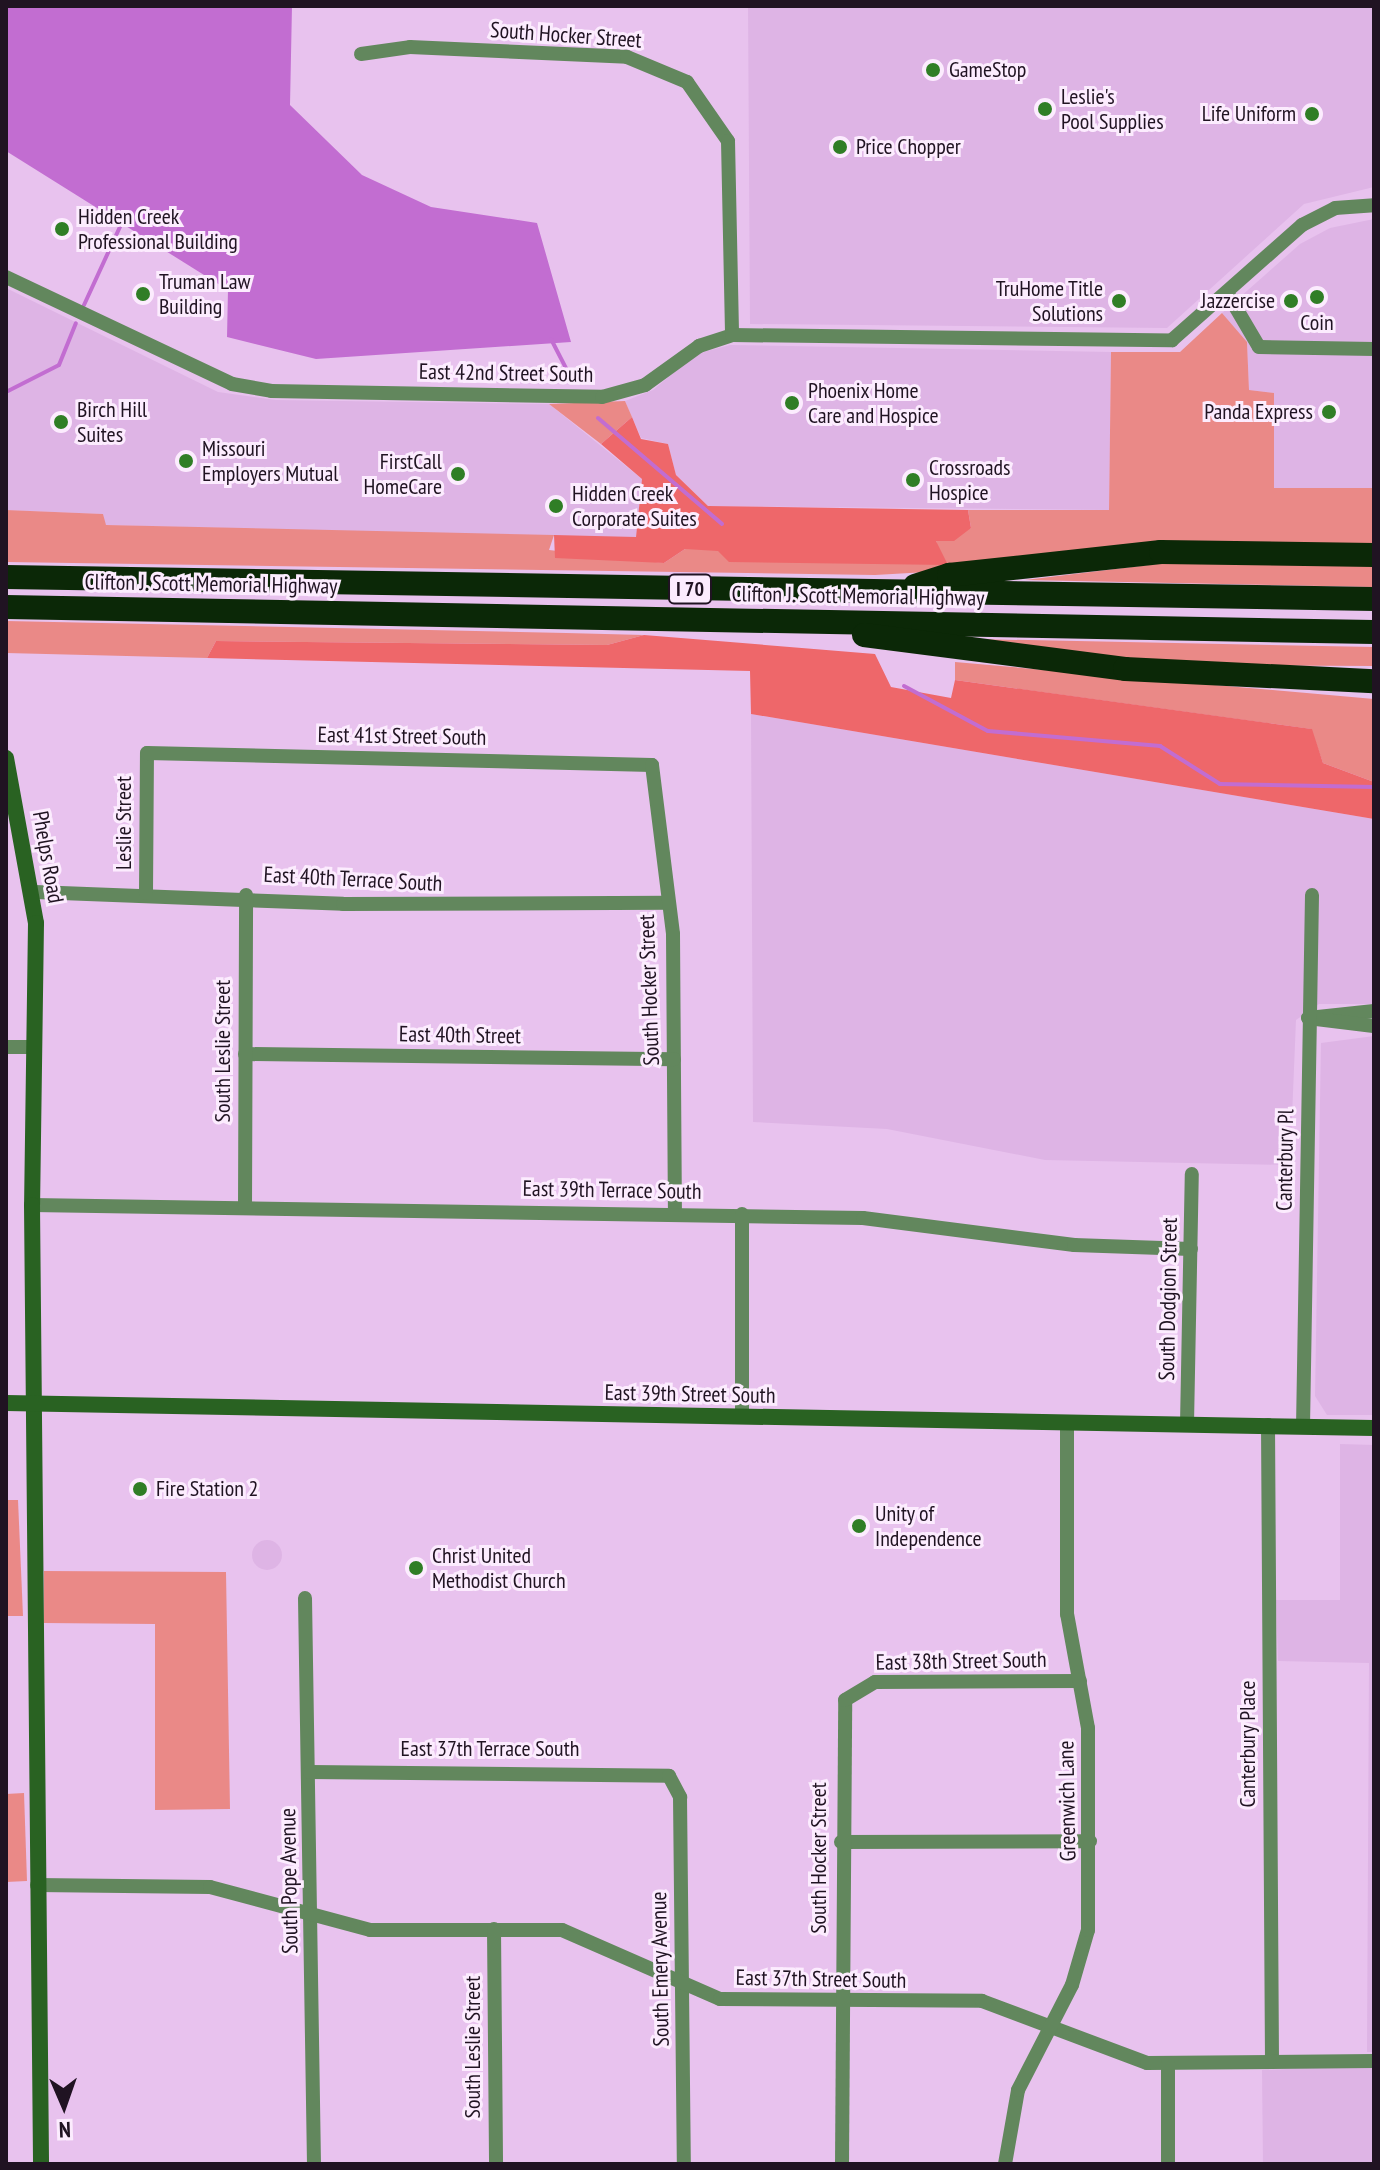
<!DOCTYPE html>
<style>
body{margin:0}
#map{position:relative;width:1380px;height:2170px;overflow:hidden;background:#e8c2ee;font-family:"PT Sans Narrow",sans-serif}
div>[style]{position:absolute}
.built>*{inset:0;background:#deb4e5}
.round{border-radius:50%}
.green>*{inset:0;background:#ea8987}
.forest>*{inset:0;background:#ee676a}
.water>*{inset:0;background:#c26dd1}
.stream>*{height:4px;margin:-2px;padding:0 2px;transform-origin:2px;border-radius:2px;background:#c26dd1}
.street>*{height:14px;margin:-7px;padding:0 7px;transform-origin:7px;border-radius:7px;background:#62875d}
.secondary>*{height:16px;margin:-8px;padding:0 8px;transform-origin:8px;border-radius:8px;background:#296222}
.highway>*{height:24px;margin:-12px;padding:0 12px;transform-origin:12px;border-radius:12px;background:#0b2807}
.dots>*{width:22px;height:22px;translate:-50% -50%;box-sizing:border-box;border:4px solid #fcecfe;border-radius:50%}
span{translate:-50% -50%;white-space:nowrap;text-align:center;line-height:1.15;-webkit-text-stroke:6px #fcecfe;paint-order:stroke}
.shield-label span{padding:2px 6px;background:#fcecfe;border:2px solid;border-radius:6px;-webkit-text-stroke-width:0}
.shield-label{font-size:20px;color:#201322;font-weight:700}
.street-label{font-size:22px;color:#201322}
.poi-label{font-size:22px;color:#201322}
.left{translate:0 -50%;text-align:left}
.right{translate:-100% -50%;text-align:right}
.frame{position:absolute;inset:0;border:8px solid #201322;pointer-events:none}
.north{position:absolute;left:24px;top:2066px;width:80px;height:80px;-webkit-text-stroke:6px #fcecfe;paint-order:stroke;rotate:178deg;font-size:22px;font-weight:700;line-height:32px;text-align:center;color:#201322}
.north::after{content:'';display:block;margin:auto;width:28px;height:36px;background:#201322;clip-path:polygon(50% 0,100% 100%,50% 72%,0 100%)}
</style>
<div id="map">
<div class="built">
<div style="clip-path:polygon(748px 6px,1374px 6px,1374px 187px,1304px 204px,1167px 328px,750px 324px)"></div>
<div style="clip-path:polygon(1374px 219px,1374px 488px,1274px 488px,1274px 393px,1249px 390px,1247px 342px,1222px 313px,1300px 244px,1330px 228px)"></div>
<div style="clip-path:polygon(6px 288px,218px 392px,276px 400px,549px 404px,642px 479px,636px 538px,105px 525px,103px 514px,6px 510px)"></div>
<div style="clip-path:polygon(730px 345px,1111px 352px,1109px 510px,708px 506px,676px 475px,668px 444px,641px 438px,625px 401px,653px 390px,696px 354px)"></div>
<div style="clip-path:polygon(751px 714px,1374px 819px,1374px 1004px,1319px 1004px,1296px 1020px,1290px 1165px,1045px 1160px,887px 1129px,753px 1122px)"></div>
<div style="clip-path:polygon(1374px 1036px,1374px 1415px,1327px 1415px,1315px 1396px,1321px 1043px)"></div>
<div style="clip-path:polygon(1340px 1444px,1374px 1445px,1374px 2052px,1367px 2052px,1369px 1663px,1278px 1661px,1276px 1600px,1340px 1600px)"></div>
<div class="round" style="left:252px;top:1540px;width:30px;height:30px"></div>
<div style="clip-path:polygon(1374px 2065px,1374px 2164px,1263px 2164px,1262px 2070px)"></div>
</div>
<div class="green">
<div style="clip-path:polygon(1222px 313px,1247px 342px,1249px 390px,1274px 393px,1274px 488px,1374px 488px,1374px 546px,875px 575px,6px 562px,6px 510px,103px 514px,106px 525px,554px 535px,549px 550px,664px 563px,685px 549px,937px 548px,936px 540px,971px 528px,968px 510px,1109px 510px,1111px 352px,1180px 352px)"></div>
<div style="clip-path:polygon(625px 401px,632px 417px,601px 444px,549px 404px)"></div>
<div style="clip-path:polygon(1181px 561px,1374px 564px,1374px 587px,1025px 580px)"></div>
<div style="clip-path:polygon(6px 621px,566px 633px,644px 635px,607px 645px,216px 641px,207px 658px,6px 653px)"></div>
<div style="clip-path:polygon(973px 639px,1374px 647px,1374px 666px,1142px 665px)"></div>
<div style="clip-path:polygon(955px 662px,1374px 699px,1374px 782px,1323px 763px,1311px 729px,955px 680px)"></div>
<div style="clip-path:polygon(6px 1500px,18px 1500px,23px 1616px,6px 1616px)"></div>
<div style="clip-path:polygon(44px 1571px,226px 1572px,230px 1809px,155px 1810px,155px 1624px,44px 1623px)"></div>
<div style="clip-path:polygon(24px 1793px,27px 1881px,6px 1882px,6px 1794px)"></div>
</div>
<div class="forest">
<div style="clip-path:polygon(632px 417px,641px 439px,668px 444px,676px 475px,708px 506px,968px 510px,971px 528px,954px 541px,936px 541px,948px 565px,729px 562px,718px 551px,685px 549px,664px 563px,555px 558px,554px 535px,636px 537px,642px 479px,601px 444px)"></div>
<div style="clip-path:polygon(644px 635px,875px 654px,891px 687px,951px 698px,955px 680px,1312px 729px,1323px 763px,1374px 782px,1374px 819px,751px 714px,750px 671px,207px 658px,216px 641px,607px 645px)"></div>
</div>
<div class="water">
<div style="clip-path:polygon(6px 6px,292px 6px,290px 105px,362px 175px,431px 207px,537px 223px,571px 342px,316px 359px,227px 337px,228px 290px,6px 151px)"></div>
</div>
<div class="stream">
<div style="left:84px;top:305px;width:98px;rotate:-65.3deg"></div>
<div style="left:551px;top:339px;width:42px;rotate:62.8deg"></div>
<div style="left:6px;top:392px;width:59px;rotate:-27deg"></div>
<div style="left:59px;top:365px;width:45px;rotate:-68deg"></div>
<div style="left:598px;top:418px;width:163px;rotate:40.5deg"></div>
<div style="left:904px;top:686px;width:95px;rotate:28.2deg"></div>
<div style="left:988px;top:731px;width:173px;rotate:5deg"></div>
<div style="left:1160px;top:746px;width:71px;rotate:32.3deg"></div>
<div style="left:1220px;top:784px;width:154px;rotate:1.1deg"></div>
</div>
<div class="street">
<div style="left:361px;top:54px;width:49px;rotate:-8.1deg"></div>
<div style="left:410px;top:47px;width:217px;rotate:2.6deg"></div>
<div style="left:627px;top:57px;width:65px;rotate:22.6deg"></div>
<div style="left:687px;top:82px;width:72px;rotate:55.2deg"></div>
<div style="left:728px;top:141px;width:194px;rotate:88.8deg"></div>
<div style="left:6px;top:277px;width:250px;rotate:25.3deg"></div>
<div style="left:232px;top:384px;width:40px;rotate:10deg"></div>
<div style="left:271px;top:391px;width:331px;rotate:1deg"></div>
<div style="left:602px;top:397px;width:45px;rotate:-15.6deg"></div>
<div style="left:645px;top:385px;width:67px;rotate:-35.8deg"></div>
<div style="left:699px;top:346px;width:35px;rotate:-18deg"></div>
<div style="left:732px;top:335px;width:440px;rotate:0.7deg"></div>
<div style="left:1172px;top:340px;width:174px;rotate:-41.5deg"></div>
<div style="left:1302px;top:225px;width:37px;rotate:-27deg"></div>
<div style="left:1335px;top:208px;width:39px;rotate:-4deg"></div>
<div style="left:1229px;top:296px;width:59px;rotate:59.5deg"></div>
<div style="left:1259px;top:347px;width:115px;rotate:1deg"></div>
<div style="left:35px;top:892px;width:308px;rotate:2.2deg"></div>
<div style="left:343px;top:904px;width:325px;rotate:-0.2deg"></div>
<div style="left:146px;top:893px;width:140px;rotate:-89.6deg"></div>
<div style="left:147px;top:753px;width:505px;rotate:1.36deg"></div>
<div style="left:652px;top:765px;width:170px;rotate:82.9deg"></div>
<div style="left:673px;top:934px;width:278px;rotate:89.6deg"></div>
<div style="left:1374px;top:1011px;width:66px;rotate:173.9deg"></div>
<div style="left:1308px;top:1018px;width:66px;rotate:6.9deg"></div>
<div style="left:6px;top:1047px;width:27px"></div>
<div style="left:245px;top:1054px;width:429px;rotate:0.7deg"></div>
<div style="left:32px;top:1205px;width:831px;rotate:0.9deg"></div>
<div style="left:863px;top:1218px;width:213px;rotate:7.3deg"></div>
<div style="left:1074px;top:1245px;width:117px;rotate:2deg"></div>
<div style="left:245px;top:1208px;width:313px;rotate:-89.8deg"></div>
<div style="left:742px;top:1214px;width:203px;rotate:90deg"></div>
<div style="left:1187px;top:1424px;width:250px;rotate:-88.9deg"></div>
<div style="left:1268px;top:1425px;width:637px;rotate:89.64deg"></div>
<div style="left:1303px;top:1427px;width:532px;rotate:-89.03deg"></div>
<div style="left:305px;top:1598px;width:566px;rotate:89.09deg"></div>
<div style="left:310px;top:1772px;width:359px;rotate:0.6deg"></div>
<div style="left:669px;top:1776px;width:24px;rotate:62deg"></div>
<div style="left:680px;top:1797px;width:367px;rotate:89.4deg"></div>
<div style="left:841px;top:1842px;width:249px;rotate:-0.2deg"></div>
<div style="left:37px;top:1885px;width:173px;rotate:0.7deg"></div>
<div style="left:210px;top:1887px;width:166px;rotate:15deg"></div>
<div style="left:370px;top:1930px;width:192px"></div>
<div style="left:562px;top:1930px;width:172px;rotate:23.6deg"></div>
<div style="left:720px;top:1999px;width:262px;rotate:0.4deg"></div>
<div style="left:982px;top:2001px;width:176px;rotate:20.6deg"></div>
<div style="left:1147px;top:2063px;width:227px;rotate:-0.5deg"></div>
<div style="left:494px;top:1929px;width:235px;rotate:89.5deg"></div>
<div style="left:842px;top:2164px;width:464px;rotate:-89.6deg"></div>
<div style="left:845px;top:1700px;width:35px;rotate:-31deg"></div>
<div style="left:875px;top:1682px;width:205px;rotate:-0.3deg"></div>
<div style="left:1005px;top:2164px;width:75px;rotate:-80deg"></div>
<div style="left:1018px;top:2090px;width:118px;rotate:-62.8deg"></div>
<div style="left:1072px;top:1985px;width:57px;rotate:-73.8deg"></div>
<div style="left:1088px;top:1930px;width:202px;rotate:-90deg"></div>
<div style="left:1088px;top:1728px;width:116px;rotate:-100.4deg"></div>
<div style="left:1067px;top:1614px;width:192px;rotate:-90deg"></div>
<div style="left:1168px;top:2164px;width:101px;rotate:-90deg"></div>
</div>
<div class="secondary">
<div style="left:6px;top:758px;width:168px;rotate:79.7deg"></div>
<div style="left:36px;top:923px;width:282px;rotate:90.8deg"></div>
<div style="left:32px;top:1205px;width:959px;rotate:89.46deg"></div>
<div style="left:6px;top:1403px;width:1368px;rotate:1.05deg"></div>
</div>
<div class="highway">
<div style="left:6px;top:577px;width:1368px;rotate:0.92deg"></div>
<div style="left:915px;top:586px;width:36px;rotate:-18deg"></div>
<div style="left:949px;top:575px;width:213px;rotate:-6.2deg"></div>
<div style="left:1161px;top:552px;width:213px;rotate:0.8deg"></div>
<div style="left:6px;top:607px;width:1368px;rotate:1.05deg"></div>
<div style="left:864px;top:635px;width:263px;rotate:7.4deg"></div>
<div style="left:1125px;top:669px;width:249px;rotate:2.8deg"></div>
</div>
<div class="dots">
<div style="left:933px;top:70px;background:#307e26"></div>
<div style="left:1045px;top:109px;background:#307e26"></div>
<div style="left:1312px;top:114px;background:#307e26"></div>
<div style="left:840px;top:147px;background:#307e26"></div>
<div style="left:62px;top:229px;background:#307e26"></div>
<div style="left:143px;top:294px;background:#307e26"></div>
<div style="left:1317px;top:297px;background:#307e26"></div>
<div style="left:1119px;top:301px;background:#307e26"></div>
<div style="left:1291px;top:301px;background:#307e26"></div>
<div style="left:792px;top:403px;background:#307e26"></div>
<div style="left:1329px;top:412px;background:#307e26"></div>
<div style="left:61px;top:422px;background:#307e26"></div>
<div style="left:186px;top:461px;background:#307e26"></div>
<div style="left:458px;top:474px;background:#307e26"></div>
<div style="left:913px;top:480px;background:#307e26"></div>
<div style="left:556px;top:506px;background:#307e26"></div>
<div style="left:140px;top:1489px;background:#307e26"></div>
<div style="left:859px;top:1526px;background:#307e26"></div>
<div style="left:416px;top:1568px;background:#307e26"></div>
</div>
<div class="shield-label">
<span style="left:690px;top:589px">I 70</span>
</div>
<div class="street-label">
<span style="left:566px;top:35px;rotate:4deg">South Hocker Street</span>
<span style="left:506px;top:373px;rotate:1deg">East 42nd Street South</span>
<span style="left:211px;top:584px;rotate:1deg">Clifton J. Scott Memorial Highway</span>
<span style="left:858px;top:596px;rotate:1deg">Clifton J. Scott Memorial Highway</span>
<span style="left:402px;top:736px;rotate:1deg">East 41st Street South</span>
<span style="left:124px;top:823px;rotate:-90deg">Leslie Street</span>
<span style="left:48px;top:857px;rotate:80deg">Phelps Road</span>
<span style="left:353px;top:879px;rotate:3deg">East 40th Terrace South</span>
<span style="left:649px;top:990px;rotate:-92deg">South Hocker Street</span>
<span style="left:460px;top:1035px;rotate:1deg">East 40th Street</span>
<span style="left:223px;top:1051px;rotate:-90deg">South Leslie Street</span>
<span style="left:1285px;top:1160px;rotate:-89deg">Canterbury Pl</span>
<span style="left:612px;top:1190px;rotate:1deg">East 39th Terrace South</span>
<span style="left:1168px;top:1299px;rotate:-89deg">South Dodgion Street</span>
<span style="left:690px;top:1394px;rotate:1deg">East 39th Street South</span>
<span style="left:961px;top:1661px;rotate:-1deg">East 38th Street South</span>
<span style="left:1248px;top:1744px;rotate:-90deg">Canterbury Place</span>
<span style="left:490px;top:1749px">East 37th Terrace South</span>
<span style="left:1067px;top:1801px;rotate:-91deg">Greenwich Lane</span>
<span style="left:819px;top:1858px;rotate:-90deg">South Hocker Street</span>
<span style="left:289px;top:1881px;rotate:-91deg">South Pope Avenue</span>
<span style="left:660px;top:1969px;rotate:-91deg">South Emery Avenue</span>
<span style="left:821px;top:1979px;rotate:1deg">East 37th Street South</span>
<span style="left:473px;top:2047px;rotate:-90deg">South Leslie Street</span>
</div>
<div class="poi-label">
<span class="left" style="left:949px;top:70px">GameStop</span>
<span class="left" style="left:1061px;top:109px">Leslie's<br>Pool Supplies</span>
<span class="right" style="left:1296px;top:114px">Life Uniform</span>
<span class="left" style="left:856px;top:147px">Price Chopper</span>
<span class="left" style="left:78px;top:229px">Hidden Creek<br>Professional Building</span>
<span class="left" style="left:159px;top:294px">Truman Law<br>Building</span>
<span class="right" style="left:1103px;top:301px">TruHome Title<br>Solutions</span>
<span class="right" style="left:1275px;top:301px">Jazzercise</span>
<span style="left:1317px;top:323px">Coin</span>
<span class="left" style="left:808px;top:403px">Phoenix Home<br>Care and Hospice</span>
<span class="left" style="left:77px;top:422px">Birch Hill<br>Suites</span>
<span class="right" style="left:1313px;top:412px">Panda Express</span>
<span class="left" style="left:202px;top:461px">Missouri<br>Employers Mutual</span>
<span class="right" style="left:442px;top:474px">FirstCall<br>HomeCare</span>
<span class="left" style="left:929px;top:480px">Crossroads<br>Hospice</span>
<span class="left" style="left:572px;top:506px">Hidden Creek<br>Corporate Suites</span>
<span class="left" style="left:156px;top:1489px">Fire Station 2</span>
<span class="left" style="left:875px;top:1526px">Unity of<br>Independence</span>
<span class="left" style="left:432px;top:1568px">Christ United<br>Methodist Church</span>
</div>
<div class="frame"></div>
<div class="north">N</div>
</div>
